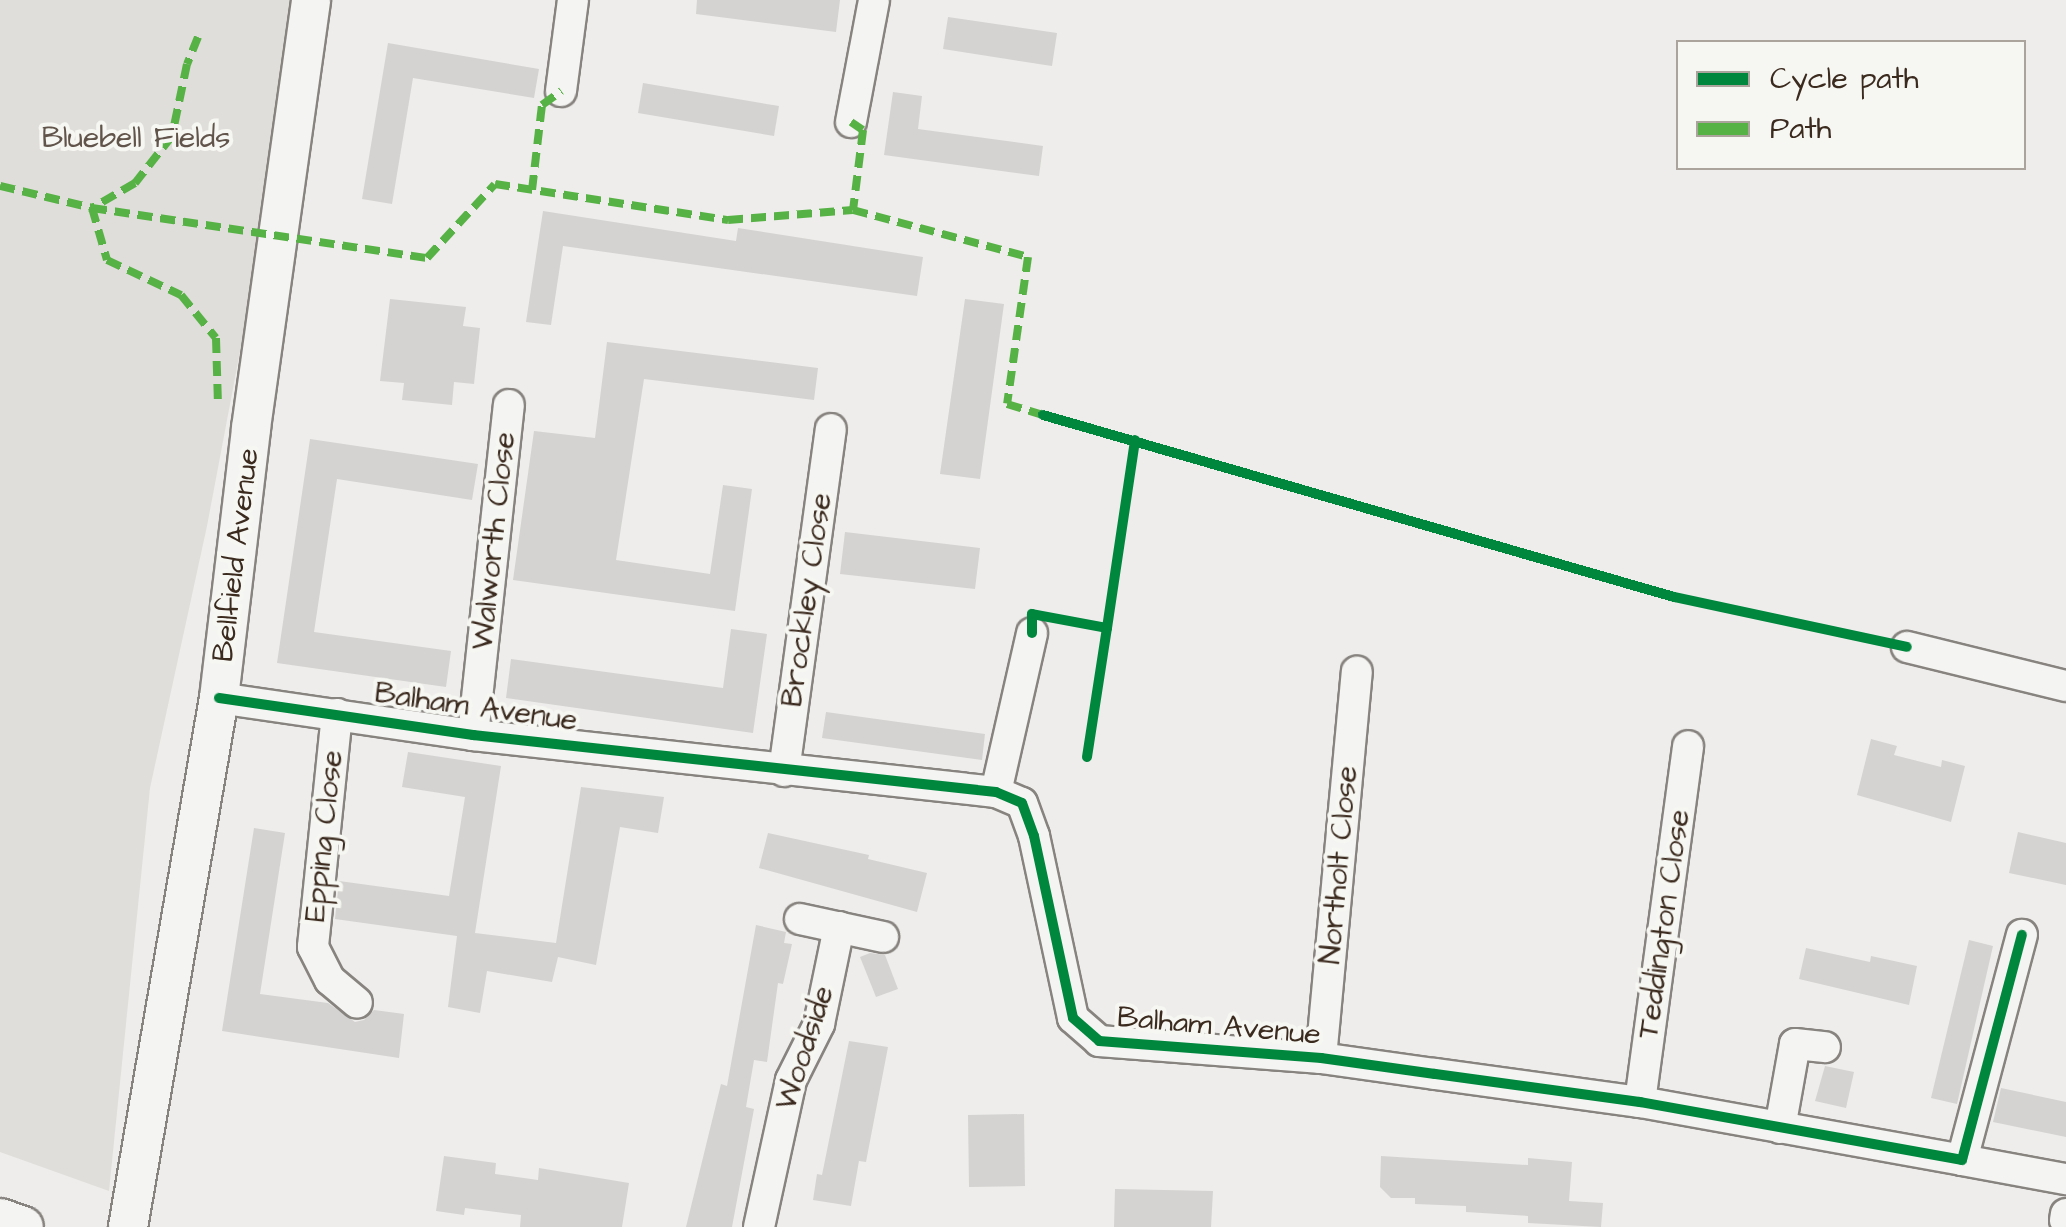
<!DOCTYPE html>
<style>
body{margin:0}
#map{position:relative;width:2066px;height:1227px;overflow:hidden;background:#eeedeb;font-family:"Architects Daughter",sans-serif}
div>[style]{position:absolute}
.green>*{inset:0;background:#e0deda}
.building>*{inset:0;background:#d4d3d1}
.roads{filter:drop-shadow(2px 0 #87837f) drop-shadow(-2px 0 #87837f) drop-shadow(0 2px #87837f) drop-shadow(0 -2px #87837f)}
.minor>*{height:30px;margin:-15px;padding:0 15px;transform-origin:15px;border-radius:15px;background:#f4f4f2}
.tertiary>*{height:38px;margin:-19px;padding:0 19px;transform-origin:19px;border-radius:19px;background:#f4f4f2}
.secondary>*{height:40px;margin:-20px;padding:0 20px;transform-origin:20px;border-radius:20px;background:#f4f4f2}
.quiet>*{height:8px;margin-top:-4px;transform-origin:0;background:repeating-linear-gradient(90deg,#57b245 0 15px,transparent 0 23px)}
.cycleway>*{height:10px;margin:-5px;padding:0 5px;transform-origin:5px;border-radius:5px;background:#00873e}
span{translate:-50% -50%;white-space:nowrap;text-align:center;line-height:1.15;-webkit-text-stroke:8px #f6f6f2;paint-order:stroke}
.park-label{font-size:30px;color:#61544a}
.street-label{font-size:30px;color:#3b2a1e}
.legend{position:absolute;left:1676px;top:40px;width:350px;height:130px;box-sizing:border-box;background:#f6f6f2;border:2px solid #aba49d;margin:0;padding:12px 18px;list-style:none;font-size:30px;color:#3b2a1e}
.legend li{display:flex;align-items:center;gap:20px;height:50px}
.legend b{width:50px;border:2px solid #aba49d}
</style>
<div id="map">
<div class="green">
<div style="clip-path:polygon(0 0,291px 0,255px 272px,207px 526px,150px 788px,109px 1191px,0 1152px)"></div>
</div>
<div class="building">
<div style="clip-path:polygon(697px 0,840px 0,836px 32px,696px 14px)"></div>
<div style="clip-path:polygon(948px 17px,1057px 33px,1052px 66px,943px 49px)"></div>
<div style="clip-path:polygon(388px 43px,539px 69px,534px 98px,413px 78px,392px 204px,362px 199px)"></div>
<div style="clip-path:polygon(643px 83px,779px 106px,774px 136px,638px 113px)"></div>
<div style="clip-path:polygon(893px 92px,922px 96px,918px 129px,1043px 146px,1039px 176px,884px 155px)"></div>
<div style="clip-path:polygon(543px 211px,736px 241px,738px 228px,923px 257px,917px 296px,563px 246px,551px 325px,526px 322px)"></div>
<div style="clip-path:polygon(390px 299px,466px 307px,463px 326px,480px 328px,474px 384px,454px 382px,452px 405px,402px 400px,404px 383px,380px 381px)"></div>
<div style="clip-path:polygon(965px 299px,1004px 304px,980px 479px,940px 474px)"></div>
<div style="clip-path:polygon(607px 342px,818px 368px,814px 400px,644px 379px,616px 560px,710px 574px,723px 485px,752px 489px,735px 611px,513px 580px,534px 431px,595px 438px)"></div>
<div style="clip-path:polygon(310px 439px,478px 464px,472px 500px,337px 479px,314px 632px,451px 651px,446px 687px,277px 663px)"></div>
<div style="clip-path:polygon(845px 532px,980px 548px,975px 589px,840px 574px)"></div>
<div style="clip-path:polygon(731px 629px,767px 634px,753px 733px,506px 698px,511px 659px,723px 688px)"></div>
<div style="clip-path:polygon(826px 712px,985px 734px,982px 760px,822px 738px)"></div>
<div style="clip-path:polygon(1871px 739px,1897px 746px,1894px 755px,1941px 767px,1942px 760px,1965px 766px,1951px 822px,1857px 795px)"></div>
<div style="clip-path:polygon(408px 752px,501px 766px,475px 933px,556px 943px,581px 787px,664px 797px,658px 833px,620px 827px,596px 965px,558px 957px,552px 982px,487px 971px,480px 1013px,448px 1007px,457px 936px,335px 919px,339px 881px,449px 896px,465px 797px,402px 787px)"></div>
<div style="clip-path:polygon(254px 828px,285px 833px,260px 994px,328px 1003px,355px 1022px,364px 1020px,374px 1010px,404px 1014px,399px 1058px,222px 1031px)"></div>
<div style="clip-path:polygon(2018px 832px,2066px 843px,2066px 885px,2009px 873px)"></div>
<div style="clip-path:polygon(768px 833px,869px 855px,868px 859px,927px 873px,917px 912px,759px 868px)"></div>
<div style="clip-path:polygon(756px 925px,786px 932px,784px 943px,792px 944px,783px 984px,778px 983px,767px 1062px,754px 1060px,746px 1107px,754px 1109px,732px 1227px,686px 1227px,721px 1084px,727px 1086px)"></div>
<div style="clip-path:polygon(1969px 940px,1993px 946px,1957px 1104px,1931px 1098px)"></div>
<div style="clip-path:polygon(1806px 948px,1870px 962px,1871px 956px,1917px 966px,1909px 1005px,1799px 979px)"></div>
<div style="clip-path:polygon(870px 953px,885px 955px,898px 989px,876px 997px,860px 957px)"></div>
<div style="clip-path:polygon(849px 1041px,888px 1047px,866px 1162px,859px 1161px,851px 1206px,813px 1200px,817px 1174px,822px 1175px)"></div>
<div style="clip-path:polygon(1825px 1066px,1854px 1072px,1846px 1108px,1815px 1101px)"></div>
<div style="clip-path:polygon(2001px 1088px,2066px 1102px,2066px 1137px,1993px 1122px)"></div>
<div style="clip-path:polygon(1024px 1114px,1025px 1186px,969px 1187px,968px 1115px)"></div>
<div style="clip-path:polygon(444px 1156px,496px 1163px,495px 1174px,538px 1180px,539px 1168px,629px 1183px,622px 1227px,520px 1227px,521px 1215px,465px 1208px,464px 1215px,436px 1211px)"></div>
<div style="clip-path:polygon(1381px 1156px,1528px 1165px,1528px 1158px,1572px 1162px,1569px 1201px,1603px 1203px,1601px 1227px,1528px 1223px,1528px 1216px,1466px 1212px,1466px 1206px,1415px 1204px,1415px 1198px,1391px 1198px,1380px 1187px)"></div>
<div style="clip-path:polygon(1115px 1189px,1213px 1191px,1211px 1227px,1114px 1227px)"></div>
</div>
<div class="roads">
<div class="minor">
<div style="left:561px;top:91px;width:92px;rotate:-82.5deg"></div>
<div style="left:851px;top:122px;width:124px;rotate:-79.3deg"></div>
<div style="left:1907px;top:647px;width:164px;rotate:13.8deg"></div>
<div style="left:219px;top:698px;width:257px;rotate:8.3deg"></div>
<div style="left:473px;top:735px;width:526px;rotate:6.22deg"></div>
<div style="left:996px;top:792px;width:28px;rotate:23deg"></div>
<div style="left:1022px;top:803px;width:35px;rotate:70deg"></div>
<div style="left:1034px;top:836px;width:186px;rotate:77.9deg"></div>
<div style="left:1073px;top:1018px;width:35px;rotate:41deg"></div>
<div style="left:1099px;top:1041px;width:223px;rotate:4.4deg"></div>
<div style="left:1321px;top:1058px;width:115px;rotate:8deg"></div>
<div style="left:1435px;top:1074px;width:207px;rotate:7.8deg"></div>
<div style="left:1640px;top:1102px;width:327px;rotate:10.2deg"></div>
<div style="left:1962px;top:1160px;width:233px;rotate:-75.1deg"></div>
<div style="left:337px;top:714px;width:234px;rotate:95.9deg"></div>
<div style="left:313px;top:947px;width:37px;rotate:63deg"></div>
<div style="left:330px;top:980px;width:35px;rotate:40deg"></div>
<div style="left:473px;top:735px;width:332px;rotate:-83.8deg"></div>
<div style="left:784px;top:771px;width:345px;rotate:-82.2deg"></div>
<div style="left:996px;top:792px;width:163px;rotate:-77.2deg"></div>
<div style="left:800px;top:919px;width:85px;rotate:12.2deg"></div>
<div style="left:1321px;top:1058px;width:388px;rotate:-84.7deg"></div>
<div style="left:1640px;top:1102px;width:359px;rotate:-82.3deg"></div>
<div style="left:1780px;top:1128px;width:85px;rotate:-79.9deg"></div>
<div style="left:1795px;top:1044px;width:30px;rotate:6deg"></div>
<div style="left:1962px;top:1160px;width:106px;rotate:10.4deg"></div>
<div style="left:2065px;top:1220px;width:6px;rotate:-81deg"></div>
<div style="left:759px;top:1227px;width:150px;rotate:-77.7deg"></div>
<div style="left:791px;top:1080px;width:63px;rotate:-63.4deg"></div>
<div style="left:819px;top:1024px;width:99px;rotate:-78.3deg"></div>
</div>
<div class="tertiary">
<div style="left:128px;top:1227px;width:537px;rotate:-80.24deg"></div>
<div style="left:219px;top:698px;width:272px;rotate:-83.2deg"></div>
<div style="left:251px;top:428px;width:432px;rotate:-82deg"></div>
</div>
<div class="secondary">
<div style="left:0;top:1219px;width:24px;rotate:19deg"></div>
</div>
</div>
<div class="quiet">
<div style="left:198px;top:37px;width:29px;rotate:112deg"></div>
<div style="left:187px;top:64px;width:74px;rotate:101.8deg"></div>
<div style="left:172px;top:136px;width:60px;rotate:128.2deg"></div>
<div style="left:135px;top:183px;width:50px;rotate:149.8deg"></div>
<div style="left:92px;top:208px;width:54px;rotate:73.9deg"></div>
<div style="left:107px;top:260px;width:82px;rotate:25.3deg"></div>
<div style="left:181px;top:295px;width:55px;rotate:50.9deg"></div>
<div style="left:216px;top:338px;width:68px;rotate:88.3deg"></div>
<div style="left:851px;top:122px;width:14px;rotate:34deg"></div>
<div style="left:863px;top:130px;width:81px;rotate:97.1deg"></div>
<div style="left:0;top:186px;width:95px;rotate:13.4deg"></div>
<div style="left:92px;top:208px;width:339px;rotate:8.5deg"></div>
<div style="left:427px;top:258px;width:100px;rotate:-47.4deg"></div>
<div style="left:495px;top:184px;width:236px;rotate:8.8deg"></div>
<div style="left:728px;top:220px;width:125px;rotate:-4.6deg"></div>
<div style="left:853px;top:210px;width:181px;rotate:15deg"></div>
<div style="left:1028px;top:257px;width:148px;rotate:98.1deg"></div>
<div style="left:1007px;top:404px;width:38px;rotate:17deg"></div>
<div style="left:532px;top:190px;width:86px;rotate:-83.3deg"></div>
<div style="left:542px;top:105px;width:24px;rotate:-36deg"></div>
</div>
<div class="cycleway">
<div style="left:1043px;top:415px;width:657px;rotate:16.09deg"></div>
<div style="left:1674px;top:597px;width:238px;rotate:12.1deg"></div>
<div style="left:1032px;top:633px;width:19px;rotate:-90deg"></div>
<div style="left:1032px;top:614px;width:76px;rotate:10.6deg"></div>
<div style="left:1107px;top:628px;width:190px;rotate:-81.5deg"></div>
<div style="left:219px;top:698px;width:257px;rotate:8.3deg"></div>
<div style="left:473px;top:735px;width:526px;rotate:6.22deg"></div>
<div style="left:996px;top:792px;width:28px;rotate:23deg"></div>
<div style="left:1022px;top:803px;width:35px;rotate:70deg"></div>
<div style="left:1034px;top:836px;width:186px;rotate:77.9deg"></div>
<div style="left:1073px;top:1018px;width:35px;rotate:41deg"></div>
<div style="left:1099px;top:1041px;width:223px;rotate:4.4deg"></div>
<div style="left:1321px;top:1058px;width:115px;rotate:8deg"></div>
<div style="left:1435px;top:1074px;width:207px;rotate:7.8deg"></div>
<div style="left:1640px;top:1102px;width:327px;rotate:10.2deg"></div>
<div style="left:1962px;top:1160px;width:233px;rotate:-75.1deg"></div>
<div style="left:1087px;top:757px;width:131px;rotate:-81.2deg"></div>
</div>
<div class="park-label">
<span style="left:136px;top:138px">Bluebell Fields</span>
</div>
<div class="street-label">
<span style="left:494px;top:541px;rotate:-84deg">Walworth Close</span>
<span style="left:236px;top:555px;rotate:-83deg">Bellfield Avenue</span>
<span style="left:807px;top:600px;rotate:-82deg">Brockley Close</span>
<span style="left:476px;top:707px;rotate:8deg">Balham Avenue</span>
<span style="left:324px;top:836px;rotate:-84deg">Epping Close</span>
<span style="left:1339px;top:865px;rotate:-85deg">Northolt Close</span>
<span style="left:1664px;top:924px;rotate:-82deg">Teddington Close</span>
<span style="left:1219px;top:1026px;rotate:5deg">Balham Avenue</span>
<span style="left:805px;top:1048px;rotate:-72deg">Woodside</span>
</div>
<ul class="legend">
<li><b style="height:12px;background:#00873e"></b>Cycle path</li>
<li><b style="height:12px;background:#57b245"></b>Path</li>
</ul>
</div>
